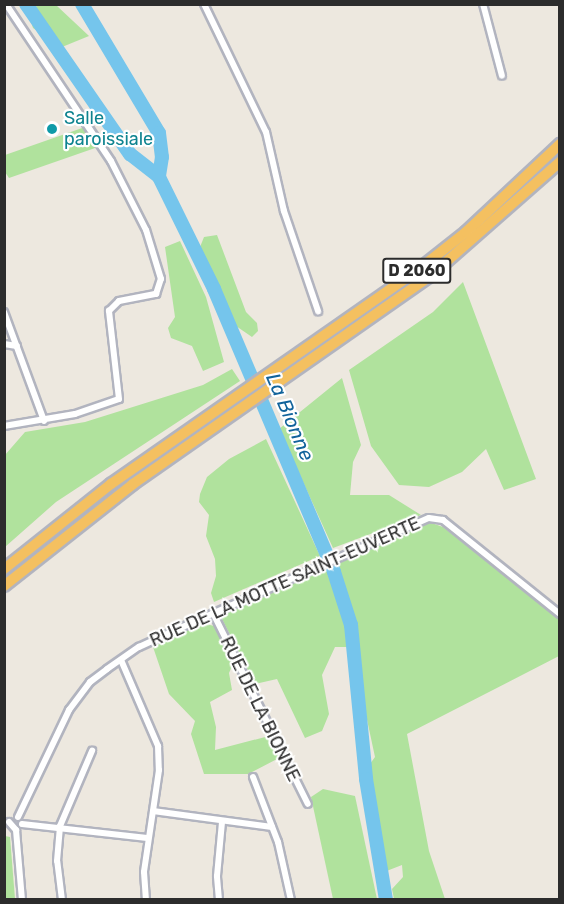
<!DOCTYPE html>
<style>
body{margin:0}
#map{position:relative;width:564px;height:904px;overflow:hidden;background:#ede8df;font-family:Rubik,sans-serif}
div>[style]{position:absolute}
.green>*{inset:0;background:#b0e29d}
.river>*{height:14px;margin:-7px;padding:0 7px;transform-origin:7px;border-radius:7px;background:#75c5ec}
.roads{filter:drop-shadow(2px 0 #b2b4bf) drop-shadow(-2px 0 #b2b4bf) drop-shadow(0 2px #b2b4bf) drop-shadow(0 -2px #b2b4bf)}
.minor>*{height:6px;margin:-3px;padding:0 3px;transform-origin:3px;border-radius:3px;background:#fff}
.trunk>*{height:10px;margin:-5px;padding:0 5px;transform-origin:5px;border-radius:5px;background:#f4c060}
.dots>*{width:16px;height:16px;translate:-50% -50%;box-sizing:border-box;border:3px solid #fff;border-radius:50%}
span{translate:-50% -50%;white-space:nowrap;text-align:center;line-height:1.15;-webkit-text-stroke:4.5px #fff;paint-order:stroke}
.shield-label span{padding:2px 4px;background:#fff;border:2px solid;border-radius:4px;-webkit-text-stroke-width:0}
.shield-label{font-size:16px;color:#2c2c2c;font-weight:700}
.culture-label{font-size:18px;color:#0d838f}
.left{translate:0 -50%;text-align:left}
.street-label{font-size:18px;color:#2c2c2c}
.water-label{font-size:20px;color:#11639b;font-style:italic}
.frame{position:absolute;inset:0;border:6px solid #2c2c2c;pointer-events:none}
</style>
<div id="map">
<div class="green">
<div style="clip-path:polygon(38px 4px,56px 5px,89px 36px,62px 47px,33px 28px,29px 16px)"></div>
<div style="clip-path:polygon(85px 127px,98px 147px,9px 178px,5px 172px,5px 155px)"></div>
<div style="clip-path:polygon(217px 235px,246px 312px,257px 323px,258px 331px,252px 337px,236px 326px,200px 247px,204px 237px)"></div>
<div style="clip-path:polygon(180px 241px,206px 297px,224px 362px,203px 371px,192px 346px,171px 338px,168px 328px,175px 317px,165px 247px)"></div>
<div style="clip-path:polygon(463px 282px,536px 479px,504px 490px,486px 449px,462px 472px,429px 487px,399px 485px,371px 446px,349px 370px,433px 312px)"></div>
<div style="clip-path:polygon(232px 369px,240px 381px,56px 502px,5px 547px,5px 455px,25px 432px,85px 422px,203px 385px)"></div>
<div style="clip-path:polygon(342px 378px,361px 445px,353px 462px,350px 495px,389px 495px,421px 515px,333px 548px,279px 429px)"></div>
<div style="clip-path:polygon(266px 439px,320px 556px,214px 602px,211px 593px,216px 576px,215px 559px,206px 536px,209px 515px,199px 502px,200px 494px,207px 477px,229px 459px)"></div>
<div style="clip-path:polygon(420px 519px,443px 527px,559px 618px,559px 656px,407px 734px,429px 851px,445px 899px,394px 899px,392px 889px,403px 877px,402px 865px,384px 872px,367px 768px,375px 757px,333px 561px)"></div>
<div style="clip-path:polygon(326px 564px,345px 625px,347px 647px,335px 647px,322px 675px,329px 714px,322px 731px,305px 738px,277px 679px,255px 684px,219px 613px)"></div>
<div style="clip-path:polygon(202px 623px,214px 626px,236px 657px,229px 673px,232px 690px,210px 702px,216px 727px,215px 750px,269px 736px,281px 757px,248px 774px,204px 774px,191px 734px,195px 721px,169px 694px,153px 647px)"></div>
<div style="clip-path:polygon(323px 789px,355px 796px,377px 899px,333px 899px,311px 797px)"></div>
<div style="clip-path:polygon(5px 836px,10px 837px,15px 899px,5px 899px)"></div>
</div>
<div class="river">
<div style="left:26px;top:4px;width:183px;rotate:55.3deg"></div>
<div style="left:130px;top:154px;width:37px;rotate:38deg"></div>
<div style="left:159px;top:177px;width:125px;rotate:63.8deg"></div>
<div style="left:214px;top:289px;width:307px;rotate:67deg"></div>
<div style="left:334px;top:572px;width:56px;rotate:72.2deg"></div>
<div style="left:351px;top:625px;width:155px;rotate:84.4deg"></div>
<div style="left:366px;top:779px;width:123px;rotate:80.6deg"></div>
<div style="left:82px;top:4px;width:150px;rotate:59.2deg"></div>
<div style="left:159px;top:133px;width:24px;rotate:83deg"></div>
<div style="left:162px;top:157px;width:20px;rotate:99deg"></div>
</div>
<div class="roads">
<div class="minor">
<div style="left:204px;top:4px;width:142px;rotate:64.2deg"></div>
<div style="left:266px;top:132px;width:81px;rotate:77.2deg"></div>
<div style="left:284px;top:211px;width:106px;rotate:71.2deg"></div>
<div style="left:483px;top:4px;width:74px;rotate:75.2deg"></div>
<div style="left:4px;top:312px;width:116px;rotate:69.8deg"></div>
<div style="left:4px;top:344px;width:13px;rotate:9deg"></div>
<div style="left:4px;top:426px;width:72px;rotate:-9.6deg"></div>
<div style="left:75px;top:414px;width:46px;rotate:-18.8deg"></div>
<div style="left:119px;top:399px;width:89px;rotate:-96.5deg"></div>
<div style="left:109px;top:311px;width:14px;rotate:-45deg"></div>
<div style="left:119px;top:301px;width:38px;rotate:-11deg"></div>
<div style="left:156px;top:294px;width:16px;rotate:-72deg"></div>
<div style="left:161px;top:279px;width:51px;rotate:-107deg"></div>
<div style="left:146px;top:230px;width:77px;rotate:-116.9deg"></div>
<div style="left:111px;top:161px;width:189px;rotate:-123.8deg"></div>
<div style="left:213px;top:613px;width:213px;rotate:63.6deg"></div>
<div style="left:121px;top:660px;width:94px;rotate:66.7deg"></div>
<div style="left:158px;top:746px;width:24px;rotate:88deg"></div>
<div style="left:159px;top:770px;width:103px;rotate:98.4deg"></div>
<div style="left:144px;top:872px;width:28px;rotate:86deg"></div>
<div style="left:253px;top:777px;width:70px;rotate:69deg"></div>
<div style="left:278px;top:842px;width:59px;rotate:77.4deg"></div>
<div style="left:153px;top:811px;width:120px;rotate:7.7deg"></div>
<div style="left:18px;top:817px;width:119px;rotate:-64.5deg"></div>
<div style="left:69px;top:710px;width:35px;rotate:-53deg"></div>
<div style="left:90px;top:682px;width:21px;rotate:-37deg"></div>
<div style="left:107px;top:669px;width:39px;rotate:-35deg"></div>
<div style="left:139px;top:647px;width:43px;rotate:-24.8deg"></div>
<div style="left:178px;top:629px;width:274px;rotate:-23.9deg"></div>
<div style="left:429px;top:518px;width:14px;rotate:8deg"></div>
<div style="left:443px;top:520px;width:150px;rotate:38.8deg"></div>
<div style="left:9px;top:822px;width:11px;rotate:49deg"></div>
<div style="left:22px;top:824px;width:126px;rotate:6.4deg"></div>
<div style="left:16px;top:830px;width:70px;rotate:85.1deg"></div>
<div style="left:62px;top:900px;width:39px;rotate:-97deg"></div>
<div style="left:57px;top:861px;width:35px;rotate:-85deg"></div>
<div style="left:60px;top:826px;width:82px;rotate:-66.9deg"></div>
<div style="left:219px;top:900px;width:24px;rotate:-95deg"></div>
<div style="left:217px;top:876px;width:54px;rotate:-84.7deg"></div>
</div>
<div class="trunk">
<div style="left:4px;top:569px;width:137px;rotate:-38.5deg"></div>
<div style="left:111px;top:484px;width:374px;rotate:-34.9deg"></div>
<div style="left:418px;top:270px;width:61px;rotate:-38.4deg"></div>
<div style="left:466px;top:232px;width:129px;rotate:-43.1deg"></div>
<div style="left:4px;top:586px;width:164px;rotate:-38.3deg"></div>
<div style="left:133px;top:484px;width:361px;rotate:-35deg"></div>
<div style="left:429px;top:277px;width:174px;rotate:-41.3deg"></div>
</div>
</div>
<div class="dots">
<div style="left:52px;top:129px;background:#0f9aa8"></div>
</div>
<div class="shield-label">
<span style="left:417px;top:271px">D 2060</span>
</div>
<div class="culture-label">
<span class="left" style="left:64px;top:129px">Salle<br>paroissiale</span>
</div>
<div class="street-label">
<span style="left:285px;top:582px;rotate:-24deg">RUE DE LA MOTTE SAINT-EUVERTE</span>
<span style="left:260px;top:709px;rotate:64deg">RUE DE LA BIONNE</span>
</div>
<div class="water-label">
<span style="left:290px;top:417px;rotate:67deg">La Bionne</span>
</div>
<div class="frame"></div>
</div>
